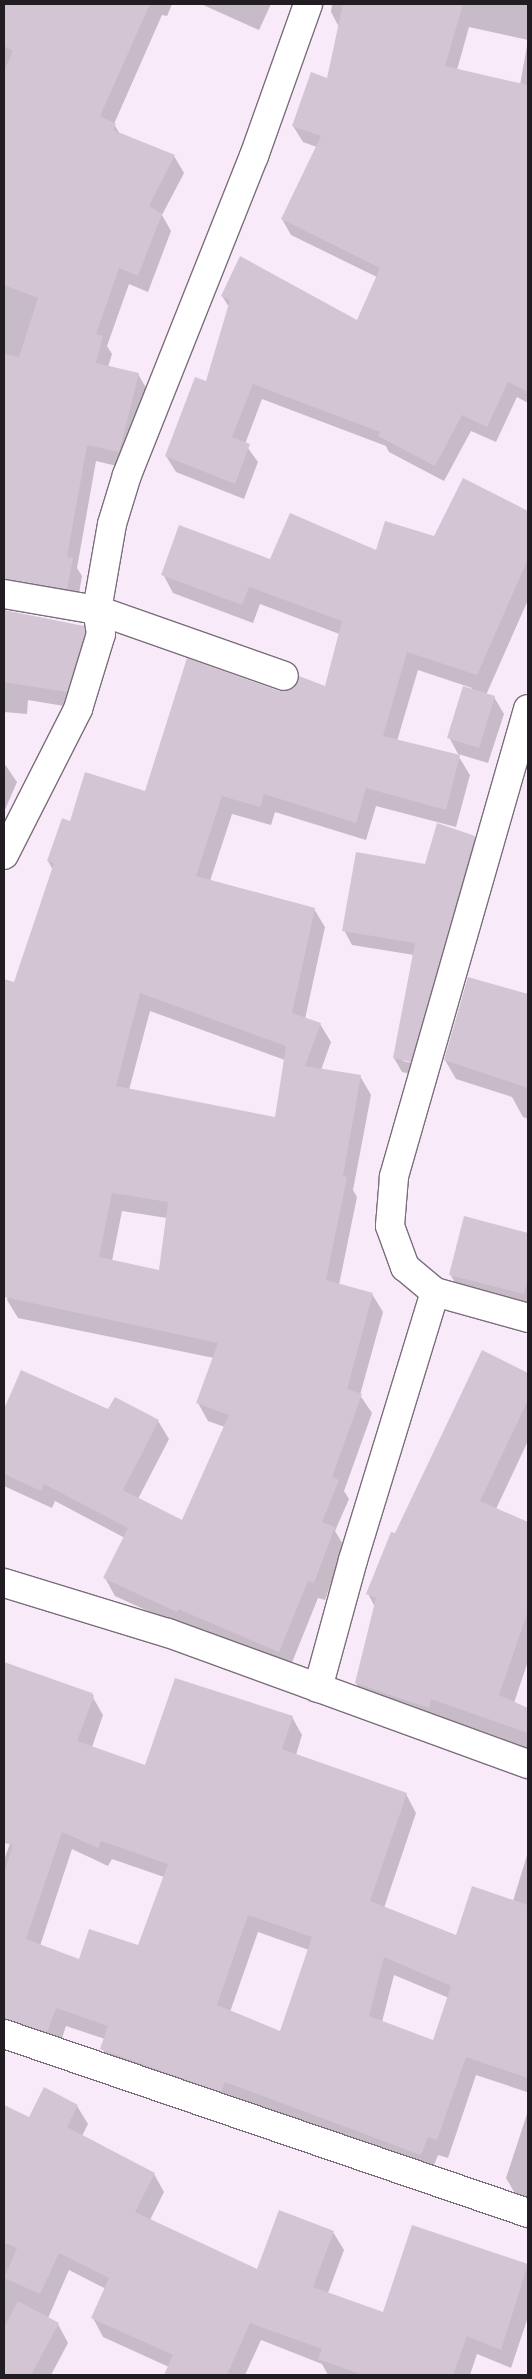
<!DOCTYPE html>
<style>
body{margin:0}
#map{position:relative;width:532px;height:2379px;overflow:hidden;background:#f9eafa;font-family:Barlow,sans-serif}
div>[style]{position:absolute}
.shadow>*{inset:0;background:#0003}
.building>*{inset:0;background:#d4c5d5}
.roads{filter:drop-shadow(1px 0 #7b6e7c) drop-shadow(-1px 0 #7b6e7c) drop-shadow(0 1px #7b6e7c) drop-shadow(0 -1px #7b6e7c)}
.minor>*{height:28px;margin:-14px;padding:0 14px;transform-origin:14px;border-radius:14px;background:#fff}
span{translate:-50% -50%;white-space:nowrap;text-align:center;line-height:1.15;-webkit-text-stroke:5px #fff;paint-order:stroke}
.frame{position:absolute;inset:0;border:5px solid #221d23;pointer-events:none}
</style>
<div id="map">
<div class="shadow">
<div style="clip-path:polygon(5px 4px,172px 4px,167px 16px,162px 15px,114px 124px,120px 134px,174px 156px,184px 173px,162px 215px,171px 231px,148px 292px,129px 284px,107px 346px,112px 354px,108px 367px,138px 374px,148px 391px,129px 469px,96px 461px,77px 568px,82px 576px,77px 605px,4px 601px)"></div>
<div style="clip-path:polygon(201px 4px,271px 4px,259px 30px)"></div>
<div style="clip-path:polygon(evenodd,332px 4px,528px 4px,528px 403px,517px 397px,496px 442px,471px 431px,444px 481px,389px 452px,386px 446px,262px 399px,245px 444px,258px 462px,244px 499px,176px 472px,166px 456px,207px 383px,229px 307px,222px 296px,358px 321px,377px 277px,291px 235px,282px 219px,317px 147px,303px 142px,293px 126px,328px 80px,339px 27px,331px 12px,332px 4px,469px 27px,528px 40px,520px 85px,457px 70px,469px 27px)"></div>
<div style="clip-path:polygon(evenodd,522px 509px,528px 520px,528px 600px,486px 695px,494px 697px,504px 714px,488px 763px,458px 754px,449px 737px,472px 688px,418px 670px,397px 741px,459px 757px,470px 775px,456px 827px,376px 806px,366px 840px,275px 812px,271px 825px,232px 814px,210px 881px,314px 909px,325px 927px,305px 1019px,320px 1024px,331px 1042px,321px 1070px,360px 1076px,371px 1095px,353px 1190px,357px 1197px,339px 1285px,372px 1294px,383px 1312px,360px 1395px,372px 1413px,344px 1491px,349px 1499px,335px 1531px,344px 1546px,325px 1600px,318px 1598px,289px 1670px,187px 1629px,115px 1596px,105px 1578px,125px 1538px,55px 1501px,52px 1508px,4px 1486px,4px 1412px,22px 1372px,109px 1411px,158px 1421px,169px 1439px,138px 1499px,182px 1521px,225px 1427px,208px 1421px,198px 1403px,214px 1358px,18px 1318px,7px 1300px,16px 1260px,4px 1258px,4px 981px,15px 984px,53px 870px,48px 861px,71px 823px,145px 793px,279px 692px,326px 688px,342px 635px,260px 604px,253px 623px,173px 593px,163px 574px,377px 552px,434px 538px,522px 509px,150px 1011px,285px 1060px,276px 1118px,129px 1090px,150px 1011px,522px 509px,122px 1211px,167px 1218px,160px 1272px,112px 1261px,122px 1211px)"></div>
<div style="clip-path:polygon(4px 611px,83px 627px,93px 644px,76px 708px,28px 700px,27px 714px,4px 712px)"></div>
<div style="clip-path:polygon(4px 763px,17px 782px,4px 812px)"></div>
<div style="clip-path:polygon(evenodd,474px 837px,483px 851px,419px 1076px,402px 1072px,394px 1058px,414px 955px,352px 945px,344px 930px,426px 865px,474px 837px,403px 1059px,417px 1061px,417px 1064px,403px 1061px,403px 1059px)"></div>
<div style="clip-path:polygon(468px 978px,528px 995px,528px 1119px,523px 1117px,512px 1097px,456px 1079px,445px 1060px)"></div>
<div style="clip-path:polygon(465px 1218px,528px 1235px,528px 1310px,461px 1293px,450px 1274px)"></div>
<div style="clip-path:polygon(482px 1352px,528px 1374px,528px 1441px,496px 1509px,528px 1524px,528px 1661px,514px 1703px,528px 1709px,528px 1763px,510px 1755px,501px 1738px,442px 1717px,439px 1726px,367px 1702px,356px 1683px,375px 1607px,368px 1594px)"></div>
<div style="clip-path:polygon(evenodd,4px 1663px,91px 1694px,103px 1715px,92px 1747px,145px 1767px,176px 1679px,292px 1717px,302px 1735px,296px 1755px,406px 1794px,416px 1813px,384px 1908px,456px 1937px,513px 1901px,528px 1852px,527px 2092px,476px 2075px,448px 2158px,438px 2155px,431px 2173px,112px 2067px,102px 2048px,105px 2039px,66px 2026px,58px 2050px,4px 2029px,4px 1860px,33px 1780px,4px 1763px,4px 1663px,72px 1849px,108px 1866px,112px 1859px,164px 1877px,139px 1947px,80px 1960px,40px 1946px,72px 1849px,4px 1663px,258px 1932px,309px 1950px,280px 2033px,230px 2012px,258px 1932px,4px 1663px,394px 1975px,449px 1998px,434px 2042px,382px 2022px,394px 1975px)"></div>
<div style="clip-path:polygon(4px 2106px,29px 2119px,77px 2106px,88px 2124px,82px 2136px,154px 2174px,164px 2192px,150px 2220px,258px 2270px,333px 2232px,344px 2250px,328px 2293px,384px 2314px,413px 2227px,528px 2265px,528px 2317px,511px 2368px,477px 2354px,470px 2375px,328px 2375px,322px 2364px,261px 2340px,245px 2375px,166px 2375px,169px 2367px,103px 2337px,93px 2318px,106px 2289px,69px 2270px,48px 2318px,58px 2324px,68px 2343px,51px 2375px,4px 2375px,4px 2243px,54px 2248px,55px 2241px,4px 2226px)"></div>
<div style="clip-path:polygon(528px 2111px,528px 2203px,519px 2200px,506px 2178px)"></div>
</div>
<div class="building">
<div style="clip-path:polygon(4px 4px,150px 4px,100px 116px,116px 124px,113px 130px,175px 155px,149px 206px,162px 214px,138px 276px,119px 268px,96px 334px,103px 336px,96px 363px,139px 373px,119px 452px,87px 445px,67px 557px,73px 558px,67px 589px,4px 579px,4px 354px,19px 357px,38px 298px,4px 285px,4px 72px,13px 51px,4px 46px)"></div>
<div style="clip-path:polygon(343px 4px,463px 4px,445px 66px,528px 85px,528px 392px,508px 382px,487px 427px,462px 415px,435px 466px,378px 436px,380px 432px,253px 384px,232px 437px,250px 444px,235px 484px,165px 456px,195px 377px,206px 381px,230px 300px,221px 296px,240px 256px,357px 320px,380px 268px,281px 219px,321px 136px,292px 126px,311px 72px,327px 78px)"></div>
<div style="clip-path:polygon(evenodd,463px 478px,528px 511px,528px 559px,477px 675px,407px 652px,383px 736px,460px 755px,446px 810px,366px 788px,356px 823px,264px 794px,260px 807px,222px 796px,196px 876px,315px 908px,292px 1013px,321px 1023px,305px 1066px,361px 1075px,343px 1176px,347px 1177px,326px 1280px,373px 1293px,347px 1389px,362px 1394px,332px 1477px,339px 1480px,322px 1522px,335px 1527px,314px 1583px,308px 1581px,279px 1652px,178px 1609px,177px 1612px,103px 1578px,128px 1528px,44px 1484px,41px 1491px,4px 1474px,4px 1409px,21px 1370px,108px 1409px,115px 1397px,159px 1420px,123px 1490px,182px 1520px,229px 1415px,196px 1403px,218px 1343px,4px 1297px,4px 979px,14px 982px,54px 863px,47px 861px,62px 818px,70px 821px,85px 772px,145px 791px,187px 658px,279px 691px,294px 688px,299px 676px,325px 686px,342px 621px,249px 587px,242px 605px,161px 575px,179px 525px,270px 559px,290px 513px,376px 550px,385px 521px,434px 536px,463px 478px,140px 993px,286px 1046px,275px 1117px,116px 1086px,140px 993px,463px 478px,112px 1193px,168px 1202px,159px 1270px,99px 1257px,112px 1193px)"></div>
<div style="clip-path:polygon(4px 610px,84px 626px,85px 633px,67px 692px,4px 682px)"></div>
<div style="clip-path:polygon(463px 686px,495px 696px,479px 748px,447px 738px)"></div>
<div style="clip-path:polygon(437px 823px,475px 836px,411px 1062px,393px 1058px,415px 943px,342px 931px,356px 852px,425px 864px)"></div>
<div style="clip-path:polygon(468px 977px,528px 994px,528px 1088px,444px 1060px)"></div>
<div style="clip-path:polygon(464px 1216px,528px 1233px,528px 1276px,524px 1294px,449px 1275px)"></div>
<div style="clip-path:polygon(482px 1350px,528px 1373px,528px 1400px,480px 1501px,528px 1522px,528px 1611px,499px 1695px,528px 1708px,528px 1733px,431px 1699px,429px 1708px,355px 1683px,376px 1598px,366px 1594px,391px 1532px,395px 1533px)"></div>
<div style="clip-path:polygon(evenodd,4px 1662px,92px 1693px,94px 1696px,77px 1741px,145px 1765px,175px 1678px,293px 1716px,282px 1749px,407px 1793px,370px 1901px,456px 1935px,472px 1886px,528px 1905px,528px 2078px,466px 2057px,437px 2140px,428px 2137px,421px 2155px,225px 2082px,221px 2092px,100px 2049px,108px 2026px,56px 2008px,47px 2032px,4px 2019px,4px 1874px,13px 1845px,4px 1843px,4px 1662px,62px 1832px,98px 1848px,101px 1841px,168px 1864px,138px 1945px,89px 1929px,79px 1959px,26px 1939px,62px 1832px,4px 1662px,248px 1915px,312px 1937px,280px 2031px,217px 2005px,248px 1915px,4px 1662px,384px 1957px,451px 1986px,433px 2040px,369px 2016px,384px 1957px)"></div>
<div style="clip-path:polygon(44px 2087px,78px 2105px,67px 2127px,155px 2173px,135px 2212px,257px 2269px,279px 2210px,334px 2231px,313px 2287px,383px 2312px,412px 2225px,528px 2264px,501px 2350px,467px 2336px,453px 2375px,363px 2375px,318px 2359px,322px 2349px,250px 2323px,227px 2375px,164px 2375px,173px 2355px,91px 2318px,109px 2278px,59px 2253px,40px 2294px,4px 2278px,17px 2248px,4px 2242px,4px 2105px,29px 2117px)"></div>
<div style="clip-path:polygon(18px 2301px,59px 2323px,31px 2375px,4px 2375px,4px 2328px)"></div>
</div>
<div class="roads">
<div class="minor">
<div style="left:4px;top:594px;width:94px;rotate:9.8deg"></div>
<div style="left:97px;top:610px;width:198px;rotate:19.4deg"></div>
<div style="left:528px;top:709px;width:487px;rotate:106deg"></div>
<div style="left:394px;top:1177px;width:49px;rotate:94.7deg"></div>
<div style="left:390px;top:1226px;width:44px;rotate:69.9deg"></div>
<div style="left:405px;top:1267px;width:39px;rotate:40deg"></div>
<div style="left:435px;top:1292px;width:97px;rotate:15.6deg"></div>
<div style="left:4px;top:855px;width:164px;rotate:-63.1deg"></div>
<div style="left:78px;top:709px;width:78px;rotate:-73deg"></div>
<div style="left:101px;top:634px;width:24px;rotate:-99deg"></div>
<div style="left:97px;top:610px;width:87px;rotate:-80.1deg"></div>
<div style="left:112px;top:524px;width:51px;rotate:-73deg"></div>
<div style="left:127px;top:475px;width:343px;rotate:-68.3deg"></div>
<div style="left:254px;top:156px;width:161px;rotate:-70.4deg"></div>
<div style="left:4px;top:1583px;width:171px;rotate:17deg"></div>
<div style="left:168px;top:1633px;width:383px;rotate:20deg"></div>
<div style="left:318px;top:1688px;width:133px;rotate:-74.7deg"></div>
<div style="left:353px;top:1560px;width:280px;rotate:-73deg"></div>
<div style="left:4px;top:2034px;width:554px;rotate:18.86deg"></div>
</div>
</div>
<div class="frame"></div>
</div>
